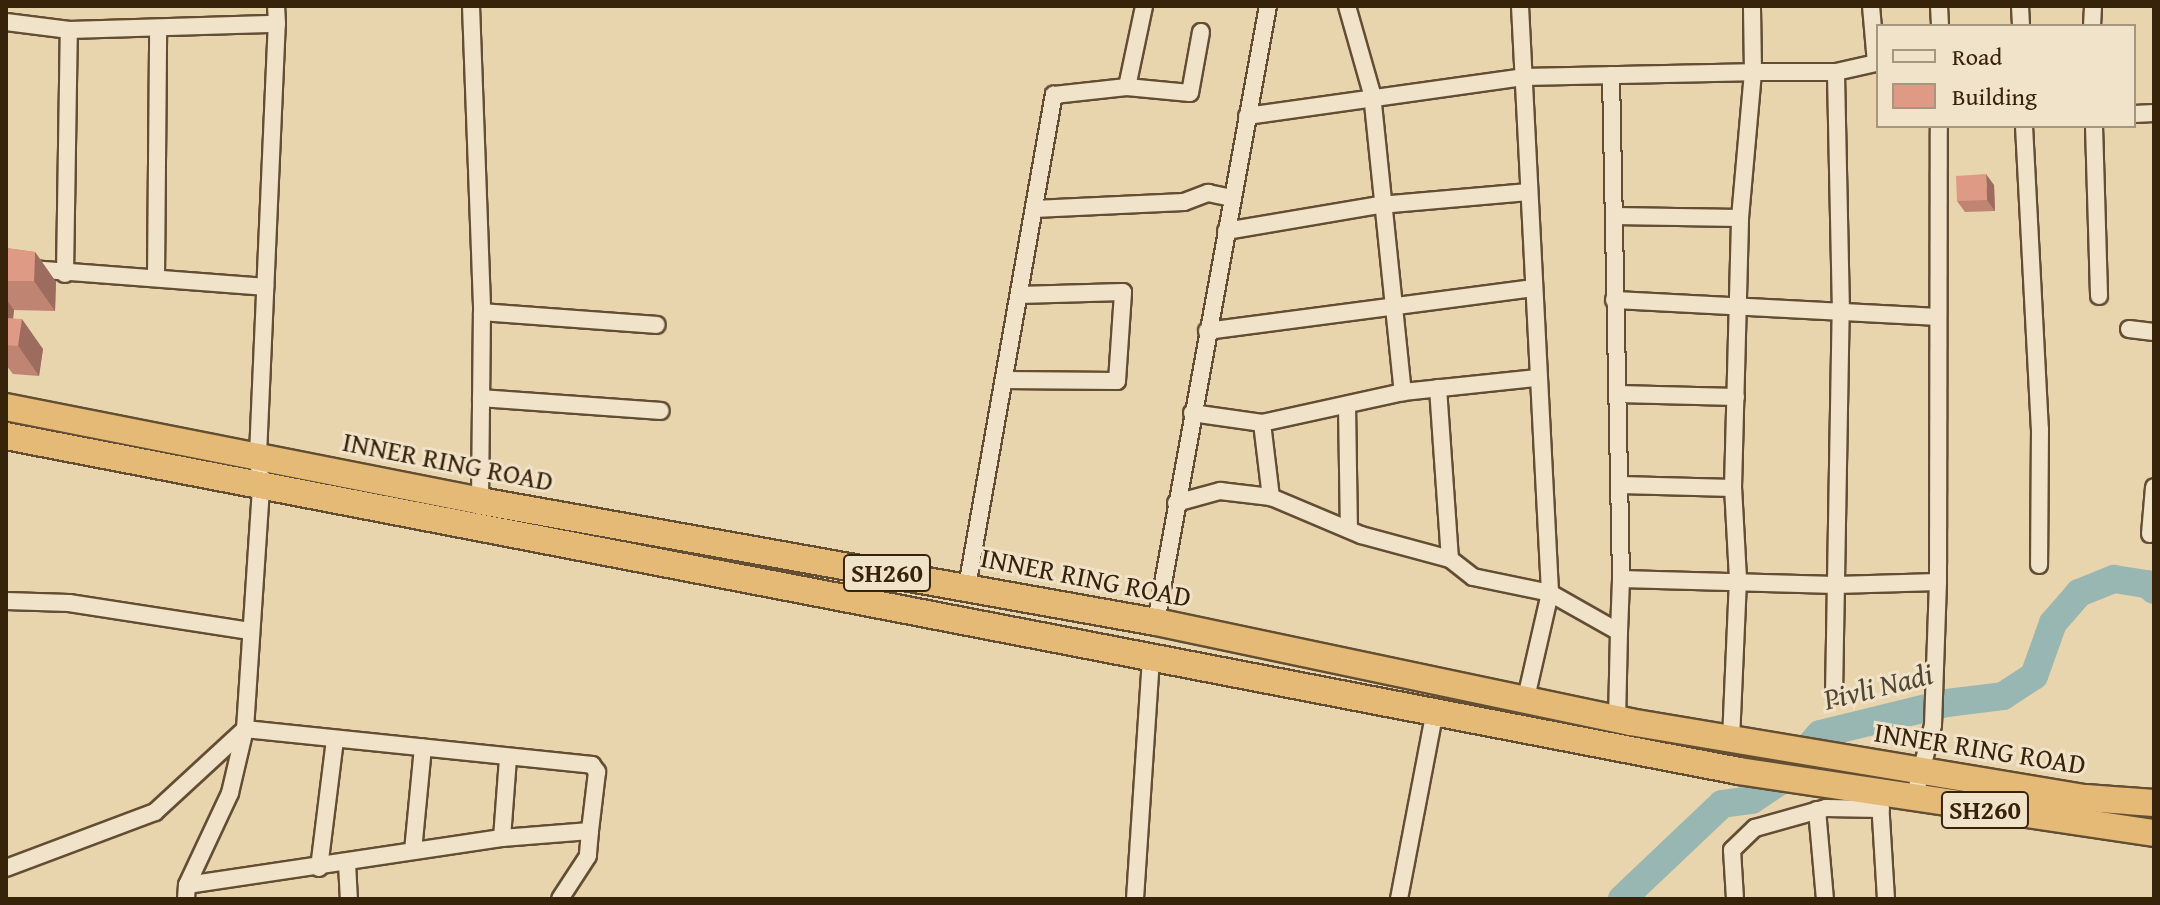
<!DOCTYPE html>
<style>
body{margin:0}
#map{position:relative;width:2160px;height:905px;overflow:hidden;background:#e8d4ad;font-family:"Gentium Book Plus",serif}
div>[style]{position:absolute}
.river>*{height:28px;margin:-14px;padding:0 14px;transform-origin:14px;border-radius:14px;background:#99b7b2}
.roads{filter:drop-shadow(2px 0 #634e33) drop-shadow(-2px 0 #634e33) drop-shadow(0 2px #634e33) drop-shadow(0 -2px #634e33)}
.minor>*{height:16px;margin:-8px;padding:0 8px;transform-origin:8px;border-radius:8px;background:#f0e3ca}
.trunk>*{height:26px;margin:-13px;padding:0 13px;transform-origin:13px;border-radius:13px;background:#e4ba76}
.wall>*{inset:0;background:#c08473}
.shaded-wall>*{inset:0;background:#9c6c5e}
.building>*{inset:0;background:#df9a86}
span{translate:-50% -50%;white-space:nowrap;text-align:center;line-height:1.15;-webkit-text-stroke:6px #f0e3ca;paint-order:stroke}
.shield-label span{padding:2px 6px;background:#f0e3ca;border:2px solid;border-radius:6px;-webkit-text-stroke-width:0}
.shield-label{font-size:26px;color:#37220a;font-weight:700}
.street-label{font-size:28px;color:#37220a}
.water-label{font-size:30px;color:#504734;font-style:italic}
.frame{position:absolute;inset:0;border:8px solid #37220a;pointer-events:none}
.legend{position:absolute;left:1876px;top:24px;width:260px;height:104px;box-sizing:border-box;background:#f0e3ca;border:2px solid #a6967d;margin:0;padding:10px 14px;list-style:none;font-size:24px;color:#37220a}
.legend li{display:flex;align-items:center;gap:16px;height:40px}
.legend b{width:40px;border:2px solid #a6967d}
</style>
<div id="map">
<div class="river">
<div style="left:1622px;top:899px;width:138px;rotate:-43.5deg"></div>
<div style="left:1722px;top:804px;width:30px;rotate:-8deg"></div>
<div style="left:1752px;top:800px;width:30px;rotate:-34deg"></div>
<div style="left:1777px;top:783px;width:65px;rotate:-48.7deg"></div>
<div style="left:1820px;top:734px;width:131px;rotate:-13.7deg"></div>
<div style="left:1947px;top:703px;width:56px;rotate:-7.1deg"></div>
<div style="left:2003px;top:696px;width:37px;rotate:-33deg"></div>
<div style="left:2034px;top:676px;width:56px;rotate:-70.3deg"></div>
<div style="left:2053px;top:623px;width:40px;rotate:-49deg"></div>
<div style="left:2079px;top:593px;width:38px;rotate:-22deg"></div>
<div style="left:2114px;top:579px;width:33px;rotate:9deg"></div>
<div style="left:2147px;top:584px;width:9px;rotate:41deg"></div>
</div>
<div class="roads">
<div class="minor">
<div style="left:471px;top:6px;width:306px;rotate:87.9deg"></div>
<div style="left:1347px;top:6px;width:91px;rotate:74.1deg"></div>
<div style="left:1372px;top:94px;width:300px;rotate:84.1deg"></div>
<div style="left:1520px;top:6px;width:588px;rotate:87.07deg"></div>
<div style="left:1550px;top:593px;width:112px;rotate:102.9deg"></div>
<div style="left:1939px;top:6px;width:20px;rotate:87deg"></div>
<div style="left:2020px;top:6px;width:20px;rotate:87deg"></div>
<div style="left:6px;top:22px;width:64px;rotate:7.2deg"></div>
<div style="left:69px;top:30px;width:208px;rotate:-1.7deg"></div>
<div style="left:277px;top:24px;width:18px;rotate:-93deg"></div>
<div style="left:2092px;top:26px;width:20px;rotate:-87deg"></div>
<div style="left:1611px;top:75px;width:504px;rotate:88.86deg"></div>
<div style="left:1621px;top:579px;width:215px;rotate:1.6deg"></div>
<div style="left:1836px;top:585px;width:102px;rotate:-1.7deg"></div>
<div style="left:1938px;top:582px;width:143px;rotate:92deg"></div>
<div style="left:1933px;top:725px;width:76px;rotate:104.4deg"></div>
<div style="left:1127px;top:87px;width:63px;rotate:5.4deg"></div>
<div style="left:1190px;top:93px;width:62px;rotate:-79.8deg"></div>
<div style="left:2134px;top:114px;width:20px;rotate:-3deg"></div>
<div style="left:1247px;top:116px;width:279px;rotate:-8deg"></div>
<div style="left:1523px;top:77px;width:230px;rotate:-1.2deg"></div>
<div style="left:1753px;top:72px;width:66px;rotate:-90.9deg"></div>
<div style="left:2024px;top:126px;width:303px;rotate:87deg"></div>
<div style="left:2040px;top:429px;width:136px;rotate:90.4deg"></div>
<div style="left:2094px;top:126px;width:170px;rotate:88.3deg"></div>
<div style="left:1034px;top:209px;width:150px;rotate:-2.7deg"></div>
<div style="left:1184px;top:202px;width:26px;rotate:-21deg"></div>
<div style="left:1208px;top:193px;width:25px;rotate:12deg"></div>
<div style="left:1614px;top:216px;width:126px;rotate:0.9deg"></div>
<div style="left:1226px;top:231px;width:156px;rotate:-9.6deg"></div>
<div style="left:1380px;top:205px;width:149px;rotate:-5deg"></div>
<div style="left:6px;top:267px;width:260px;rotate:4.4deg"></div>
<div style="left:65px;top:274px;width:244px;rotate:-89.1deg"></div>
<div style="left:156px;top:277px;width:247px;rotate:-89.5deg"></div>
<div style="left:1614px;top:300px;width:322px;rotate:3deg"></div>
<div style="left:2129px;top:329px;width:25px;rotate:7deg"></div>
<div style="left:1207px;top:331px;width:329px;rotate:-7.5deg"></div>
<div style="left:1004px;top:380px;width:113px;rotate:0.5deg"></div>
<div style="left:1117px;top:381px;width:89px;rotate:-86.1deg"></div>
<div style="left:1123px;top:292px;width:104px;rotate:178.3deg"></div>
<div style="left:1438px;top:388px;width:171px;rotate:86deg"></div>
<div style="left:1618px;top:394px;width:118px;rotate:1.5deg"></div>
<div style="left:481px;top:398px;width:180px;rotate:4.1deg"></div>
<div style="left:1347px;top:405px;width:124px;rotate:89.1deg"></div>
<div style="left:1192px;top:413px;width:71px;rotate:8.1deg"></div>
<div style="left:1262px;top:423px;width:144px;rotate:-12.4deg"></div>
<div style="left:1403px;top:392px;width:135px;rotate:-6deg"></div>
<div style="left:1262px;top:423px;width:75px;rotate:83.1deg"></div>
<div style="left:1271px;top:497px;width:98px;rotate:22.9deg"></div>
<div style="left:1361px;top:535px;width:92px;rotate:15.1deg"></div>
<div style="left:1450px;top:559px;width:29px;rotate:38deg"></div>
<div style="left:1473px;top:577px;width:79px;rotate:11.7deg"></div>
<div style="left:1550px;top:593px;width:79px;rotate:29.5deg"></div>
<div style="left:1619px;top:632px;width:88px;rotate:91.3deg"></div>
<div style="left:1620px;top:485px;width:113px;rotate:1.5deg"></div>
<div style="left:480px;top:501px;width:189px;rotate:-89.4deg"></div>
<div style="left:482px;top:312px;width:175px;rotate:4.2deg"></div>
<div style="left:1176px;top:503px;width:46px;rotate:-15.3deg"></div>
<div style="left:1220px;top:491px;width:51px;rotate:6.7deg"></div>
<div style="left:2150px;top:534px;width:47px;rotate:-85.1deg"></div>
<div style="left:1938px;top:582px;width:456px;rotate:-89.9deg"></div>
<div style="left:967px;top:587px;width:500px;rotate:-80deg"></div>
<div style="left:1054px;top:95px;width:73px;rotate:-6.3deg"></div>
<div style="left:1127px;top:87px;width:83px;rotate:-78.1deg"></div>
<div style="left:6px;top:601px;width:63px;rotate:1.8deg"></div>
<div style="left:69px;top:603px;width:183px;rotate:8.8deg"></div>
<div style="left:1156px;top:622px;width:626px;rotate:-79.7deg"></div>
<div style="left:1619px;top:632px;width:53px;rotate:-87.8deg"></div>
<div style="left:1834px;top:695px;width:382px;rotate:-89deg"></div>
<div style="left:1841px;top:313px;width:241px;rotate:-91.2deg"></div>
<div style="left:1836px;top:72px;width:41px;rotate:-12.7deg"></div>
<div style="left:1876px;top:63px;width:57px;rotate:-95deg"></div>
<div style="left:1731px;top:740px;width:161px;rotate:-87.5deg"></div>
<div style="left:1738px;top:579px;width:91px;rotate:-93.1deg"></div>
<div style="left:1733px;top:488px;width:270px;rotate:-88.5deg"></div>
<div style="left:1740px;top:218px;width:147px;rotate:-84.9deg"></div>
<div style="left:1753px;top:72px;width:83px"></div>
<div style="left:1880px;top:801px;width:98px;rotate:86.5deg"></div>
<div style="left:1817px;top:810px;width:89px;rotate:84.9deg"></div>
<div style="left:502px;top:838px;width:80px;rotate:-85.7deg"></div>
<div style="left:413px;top:851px;width:104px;rotate:-84.5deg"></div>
<div style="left:347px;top:863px;width:36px;rotate:87deg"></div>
<div style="left:6px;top:868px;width:159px;rotate:-20.6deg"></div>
<div style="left:155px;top:812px;width:122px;rotate:-42.7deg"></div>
<div style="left:245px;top:729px;width:244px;rotate:-86.2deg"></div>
<div style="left:261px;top:486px;width:31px;rotate:-96deg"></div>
<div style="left:258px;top:455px;width:431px;rotate:-87.5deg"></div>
<div style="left:319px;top:868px;width:130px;rotate:-82.9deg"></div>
<div style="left:187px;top:885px;width:318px;rotate:-8.5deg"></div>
<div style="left:502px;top:838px;width:88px;rotate:-4.5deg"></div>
<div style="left:590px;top:831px;width:25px;rotate:95deg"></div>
<div style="left:588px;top:856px;width:51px;rotate:123.1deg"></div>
<div style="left:186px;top:899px;width:14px;rotate:-86deg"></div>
<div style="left:187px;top:885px;width:102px;rotate:-64.9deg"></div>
<div style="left:230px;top:793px;width:66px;rotate:-76.8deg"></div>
<div style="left:245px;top:729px;width:349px;rotate:5.9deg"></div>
<div style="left:592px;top:765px;width:9px;rotate:54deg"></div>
<div style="left:597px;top:772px;width:59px;rotate:96.8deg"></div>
<div style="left:1135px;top:899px;width:242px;rotate:-86.2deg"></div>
<div style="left:1399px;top:899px;width:191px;rotate:-79.2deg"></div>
<div style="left:1735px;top:899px;width:49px;rotate:-93.5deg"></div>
<div style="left:1732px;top:850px;width:32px;rotate:-44deg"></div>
<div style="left:1755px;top:828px;width:74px;rotate:-15.7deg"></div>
<div style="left:1826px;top:808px;width:55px;rotate:1deg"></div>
</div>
<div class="trunk">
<div style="left:6px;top:407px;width:483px;rotate:11.2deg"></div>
<div style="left:480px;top:501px;width:687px;rotate:10.15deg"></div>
<div style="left:1156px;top:622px;width:484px;rotate:11.9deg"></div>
<div style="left:1630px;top:722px;width:462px;rotate:9.5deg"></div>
<div style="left:2086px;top:798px;width:68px;rotate:4.2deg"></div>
<div style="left:6px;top:436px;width:1765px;rotate:10.94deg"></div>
<div style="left:1739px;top:771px;width:420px;rotate:8.5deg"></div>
</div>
</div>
<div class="wall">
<div style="clip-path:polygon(1994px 185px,1995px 211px,1965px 212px,1957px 201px)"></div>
<div style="clip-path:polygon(6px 248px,35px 252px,56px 282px,55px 311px,14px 310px,13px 318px,43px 349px,39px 376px,13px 374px,6px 365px)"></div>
</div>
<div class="shaded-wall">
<div style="clip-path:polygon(1986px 174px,1994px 185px,1995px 211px,1987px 200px)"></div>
<div style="clip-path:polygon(35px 252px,56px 282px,55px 311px,34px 281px)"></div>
<div style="clip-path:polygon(6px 299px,14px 310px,12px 327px,22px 319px,43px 349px,39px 376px,6px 328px)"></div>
</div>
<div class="building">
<div style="clip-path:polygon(1986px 174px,1987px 200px,1957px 201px,1956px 176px)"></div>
<div style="clip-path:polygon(6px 248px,35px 252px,34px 281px,6px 281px)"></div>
<div style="clip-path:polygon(6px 318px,22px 319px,18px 346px,6px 345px)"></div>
</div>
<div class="shield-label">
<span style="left:887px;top:573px">SH260</span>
<span style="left:1985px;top:810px">SH260</span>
</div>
<div class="street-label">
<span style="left:448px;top:461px;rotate:11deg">INNER RING ROAD</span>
<span style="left:1086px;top:577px;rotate:11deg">INNER RING ROAD</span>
<span style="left:1980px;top:748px;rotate:9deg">INNER RING ROAD</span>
</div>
<div class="water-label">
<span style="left:1878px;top:686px;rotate:-14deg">Pivli Nadi</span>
</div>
<div class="frame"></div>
<ul class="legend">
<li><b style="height:10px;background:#f0e3ca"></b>Road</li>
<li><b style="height:22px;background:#df9a86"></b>Building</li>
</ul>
</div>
